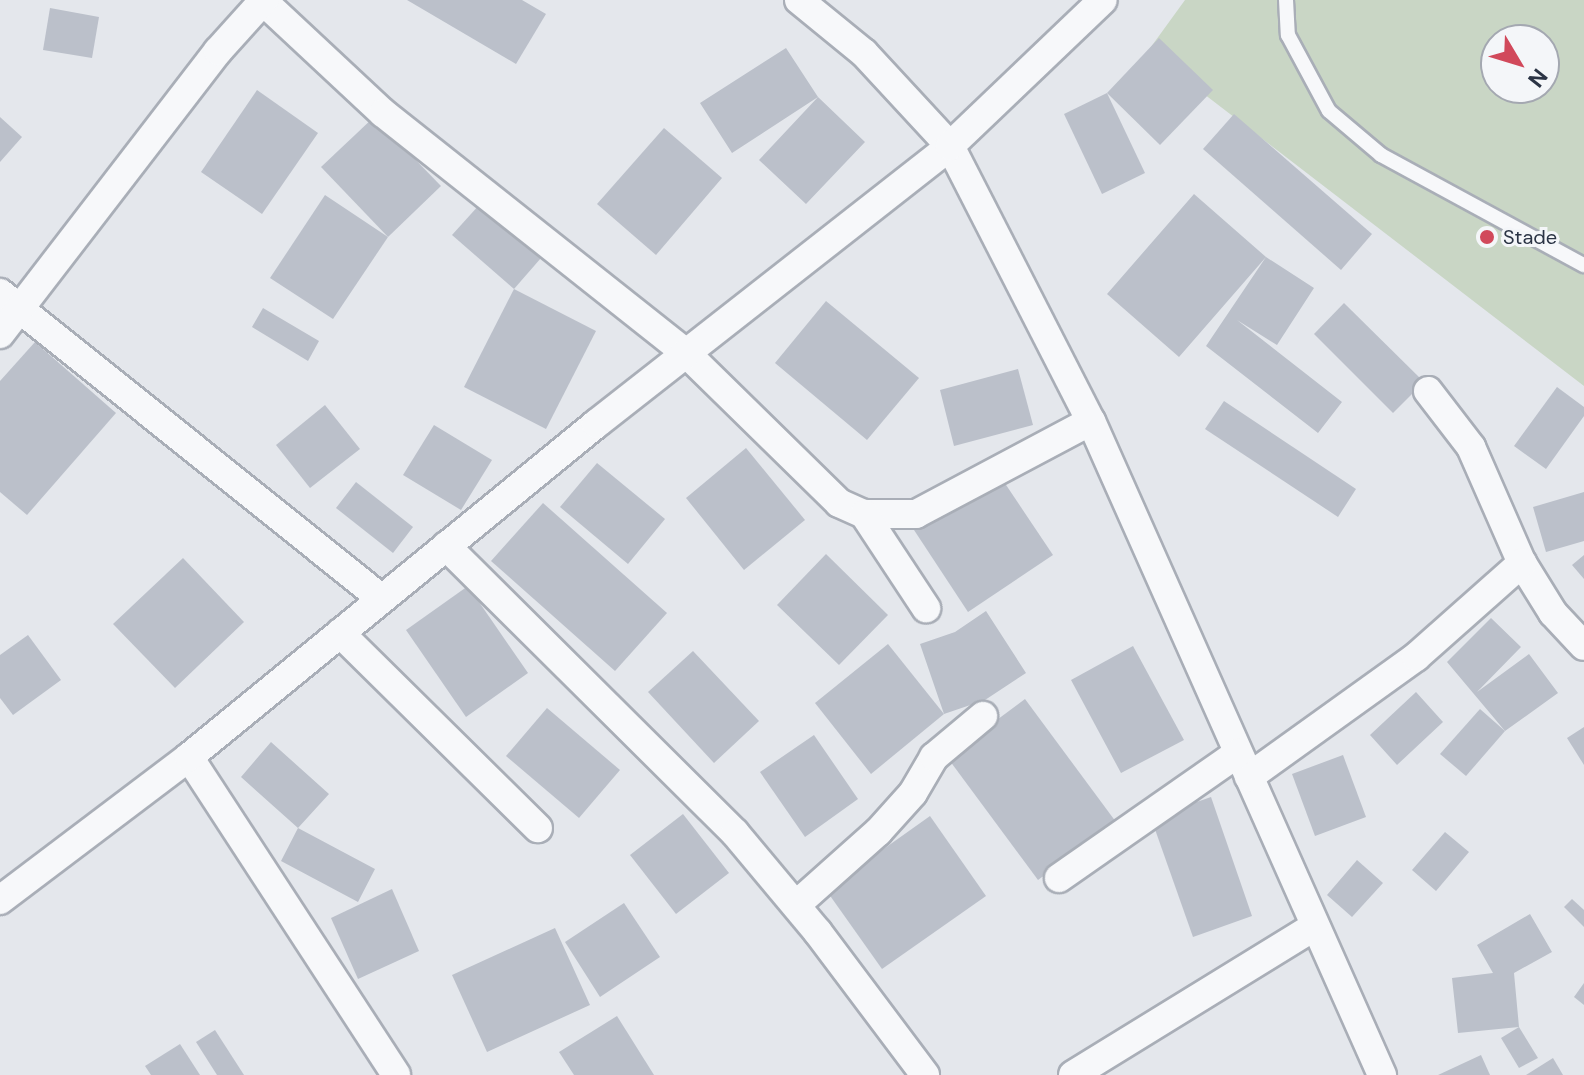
<!DOCTYPE html>
<style>
body{margin:0}
#map{position:relative;width:1584px;height:1075px;overflow:hidden;background:#e4e7ec;font-family:"DM Sans",sans-serif}
div>[style]{position:absolute}
.green>*{inset:0;background:#c9d6c5}
.building>*{inset:0;background:#bbc0ca}
.roads{filter:drop-shadow(2px 0 #a9aeb7) drop-shadow(-2px 0 #a9aeb7) drop-shadow(0 2px #a9aeb7) drop-shadow(0 -2px #a9aeb7)}
.service>*{height:14px;margin:-7px;padding:0 7px;transform-origin:7px;border-radius:7px;background:#f7f8fa}
.minor>*{height:28px;margin:-14px;padding:0 14px;transform-origin:14px;border-radius:14px;background:#f7f8fa}
.dots>*{width:22px;height:22px;translate:-50% -50%;box-sizing:border-box;border:4px solid #f4f6f9;border-radius:50%}
span{translate:-50% -50%;white-space:nowrap;text-align:center;line-height:1.15;-webkit-text-stroke:6px #f4f6f9;paint-order:stroke}
.poi-label{font-size:20px;color:#2b3445}
.left{translate:0 -50%;text-align:left}
.north{position:absolute;left:1480px;top:24px;width:80px;height:80px;box-sizing:border-box;background:#f4f6f9;border:2px solid #a4a8b1;border-radius:50%;rotate:128deg;font-size:22px;font-weight:700;line-height:32px;text-align:center;color:#2b3445}
.north::after{content:'';display:block;margin:auto;width:28px;height:36px;background:#d1495b;clip-path:polygon(50% 0,100% 100%,50% 72%,0 100%)}
</style>
<div id="map">
<div class="green">
<div style="clip-path:polygon(evenodd,1185px 0,1584px 0,1584px 386px,1148px 51px,1185px 0,1496px 40px,1544px 40px,1544px 88px,1496px 88px,1496px 40px)"></div>
</div>
<div class="building">
<div style="clip-path:polygon(407px 0,522px 0,546px 14px,516px 64px)"></div>
<div style="clip-path:polygon(50px 8px,99px 17px,92px 58px,43px 50px)"></div>
<div style="clip-path:polygon(1159px 38px,1213px 90px,1160px 145px,1107px 93px)"></div>
<div style="clip-path:polygon(786px 48px,818px 97px,865px 142px,806px 204px,759px 160px,818px 97px,732px 153px,700px 103px)"></div>
<div style="clip-path:polygon(257px 90px,318px 133px,262px 214px,201px 172px)"></div>
<div style="clip-path:polygon(1107px 93px,1145px 173px,1102px 194px,1064px 114px)"></div>
<div style="clip-path:polygon(1234px 114px,1372px 234px,1341px 270px,1203px 149px)"></div>
<div style="clip-path:polygon(0 117px,22px 137px,0 162px)"></div>
<div style="clip-path:polygon(374px 117px,441px 186px,388px 237px,321px 167px)"></div>
<div style="clip-path:polygon(664px 128px,722px 178px,656px 255px,597px 204px)"></div>
<div style="clip-path:polygon(1194px 194px,1266px 257px,1314px 288px,1277px 345px,1237px 320px,1342px 402px,1318px 433px,1206px 346px,1266px 257px,1179px 357px,1107px 294px)"></div>
<div style="clip-path:polygon(325px 195px,388px 237px,333px 319px,270px 278px)"></div>
<div style="clip-path:polygon(480px 204px,541px 258px,514px 289px,452px 235px)"></div>
<div style="clip-path:polygon(514px 289px,596px 331px,546px 429px,464px 387px)"></div>
<div style="clip-path:polygon(826px 301px,919px 378px,867px 440px,775px 363px)"></div>
<div style="clip-path:polygon(1344px 303px,1424px 382px,1393px 413px,1314px 334px)"></div>
<div style="clip-path:polygon(263px 308px,319px 341px,308px 361px,252px 327px)"></div>
<div style="clip-path:polygon(35px 342px,116px 413px,27px 515px,0 492px,0 381px)"></div>
<div style="clip-path:polygon(1018px 369px,1033px 425px,954px 446px,940px 390px)"></div>
<div style="clip-path:polygon(1557px 387px,1584px 407px,1584px 416px,1546px 469px,1514px 446px)"></div>
<div style="clip-path:polygon(1224px 401px,1356px 489px,1338px 517px,1205px 429px)"></div>
<div style="clip-path:polygon(325px 405px,360px 449px,310px 488px,276px 445px)"></div>
<div style="clip-path:polygon(434px 425px,492px 460px,461px 510px,403px 475px)"></div>
<div style="clip-path:polygon(746px 448px,805px 520px,744px 570px,686px 498px)"></div>
<div style="clip-path:polygon(597px 463px,665px 519px,628px 564px,560px 507px)"></div>
<div style="clip-path:polygon(998px 473px,1053px 555px,968px 612px,914px 530px)"></div>
<div style="clip-path:polygon(356px 482px,413px 527px,393px 553px,336px 508px)"></div>
<div style="clip-path:polygon(1584px 492px,1584px 541px,1546px 552px,1533px 507px)"></div>
<div style="clip-path:polygon(543px 503px,667px 613px,615px 671px,491px 561px)"></div>
<div style="clip-path:polygon(826px 554px,888px 615px,839px 665px,777px 605px)"></div>
<div style="clip-path:polygon(1584px 555px,1584px 579px,1572px 565px)"></div>
<div style="clip-path:polygon(183px 558px,244px 622px,175px 688px,113px 624px)"></div>
<div style="clip-path:polygon(468px 586px,528px 673px,466px 717px,406px 630px)"></div>
<div style="clip-path:polygon(986px 611px,1026px 673px,985px 700px,944px 714px,920px 644px,955px 632px)"></div>
<div style="clip-path:polygon(1491px 618px,1521px 647px,1477px 692px,1529px 654px,1558px 693px,1505px 731px,1447px 662px)"></div>
<div style="clip-path:polygon(28px 635px,61px 680px,13px 715px,0 698px,0 655px)"></div>
<div style="clip-path:polygon(888px 644px,944px 714px,871px 774px,815px 703px)"></div>
<div style="clip-path:polygon(1133px 646px,1184px 740px,1121px 773px,1071px 680px)"></div>
<div style="clip-path:polygon(693px 651px,759px 721px,714px 763px,648px 692px)"></div>
<div style="clip-path:polygon(1416px 692px,1443px 722px,1397px 765px,1370px 735px)"></div>
<div style="clip-path:polygon(1025px 699px,1116px 822px,1038px 880px,947px 757px)"></div>
<div style="clip-path:polygon(547px 708px,620px 770px,579px 818px,506px 756px)"></div>
<div style="clip-path:polygon(1480px 709px,1505px 731px,1466px 776px,1440px 754px)"></div>
<div style="clip-path:polygon(1584px 727px,1584px 765px,1567px 738px)"></div>
<div style="clip-path:polygon(814px 735px,858px 799px,805px 837px,760px 772px)"></div>
<div style="clip-path:polygon(271px 742px,329px 794px,298px 828px,375px 869px,358px 902px,281px 861px,298px 828px,241px 777px)"></div>
<div style="clip-path:polygon(1343px 755px,1366px 817px,1315px 836px,1292px 774px)"></div>
<div style="clip-path:polygon(1211px 797px,1252px 916px,1193px 937px,1151px 818px)"></div>
<div style="clip-path:polygon(683px 814px,729px 873px,676px 914px,630px 855px)"></div>
<div style="clip-path:polygon(930px 816px,986px 896px,882px 969px,826px 890px)"></div>
<div style="clip-path:polygon(1445px 832px,1469px 852px,1436px 891px,1412px 870px)"></div>
<div style="clip-path:polygon(1357px 860px,1383px 883px,1352px 917px,1327px 895px)"></div>
<div style="clip-path:polygon(392px 889px,419px 951px,358px 979px,331px 918px)"></div>
<div style="clip-path:polygon(1572px 899px,1584px 910px,1584px 927px,1564px 907px)"></div>
<div style="clip-path:polygon(624px 903px,660px 957px,600px 997px,565px 942px)"></div>
<div style="clip-path:polygon(1530px 914px,1552px 952px,1514px 973px,1519px 1027px,1458px 1033px,1452px 978px,1493px 973px,1477px 945px)"></div>
<div style="clip-path:polygon(555px 928px,590px 1005px,487px 1052px,452px 975px)"></div>
<div style="clip-path:polygon(1584px 983px,1584px 1005px,1574px 997px)"></div>
<div style="clip-path:polygon(617px 1016px,654px 1075px,574px 1075px,559px 1052px)"></div>
<div style="clip-path:polygon(1519px 1027px,1538px 1058px,1519px 1068px,1501px 1038px)"></div>
<div style="clip-path:polygon(215px 1030px,244px 1075px,217px 1075px,196px 1042px)"></div>
<div style="clip-path:polygon(180px 1044px,200px 1075px,151px 1075px,145px 1066px)"></div>
<div style="clip-path:polygon(1481px 1055px,1490px 1075px,1438px 1075px)"></div>
<div style="clip-path:polygon(1553px 1058px,1563px 1075px,1526px 1075px)"></div>
</div>
<div class="roads">
<div class="service">
<div style="left:1286px;top:0;width:35px;rotate:87deg"></div>
<div style="left:1288px;top:35px;width:86px;rotate:61.7deg"></div>
<div style="left:1329px;top:111px;width:68px;rotate:40.2deg"></div>
<div style="left:1381px;top:155px;width:231px;rotate:28.5deg"></div>
</div>
<div class="minor">
<div style="left:799px;top:0;width:84px;rotate:39.2deg"></div>
<div style="left:864px;top:53px;width:127px;rotate:47.2deg"></div>
<div style="left:950px;top:146px;width:309px;rotate:62.9deg"></div>
<div style="left:1091px;top:421px;width:716px;rotate:66.01deg"></div>
<div style="left:263px;top:1px;width:164px;rotate:43deg"></div>
<div style="left:383px;top:113px;width:387px;rotate:38.4deg"></div>
<div style="left:686px;top:353px;width:214px;rotate:44.4deg"></div>
<div style="left:839px;top:503px;width:27px;rotate:24deg"></div>
<div style="left:864px;top:514px;width:52px"></div>
<div style="left:916px;top:514px;width:198px;rotate:-28deg"></div>
<div style="left:0;top:293px;width:488px;rotate:38.7deg"></div>
<div style="left:0;top:334px;width:357px;rotate:-52.4deg"></div>
<div style="left:218px;top:51px;width:69px;rotate:-48deg"></div>
<div style="left:1428px;top:391px;width:71px;rotate:52.5deg"></div>
<div style="left:1471px;top:447px;width:127px;rotate:66.3deg"></div>
<div style="left:1522px;top:563px;width:59px;rotate:58.2deg"></div>
<div style="left:1553px;top:613px;width:45px;rotate:46.8deg"></div>
<div style="left:864px;top:514px;width:113px;rotate:56.6deg"></div>
<div style="left:446px;top:546px;width:407px;rotate:44.8deg"></div>
<div style="left:735px;top:833px;width:128px;rotate:50.1deg"></div>
<div style="left:817px;top:931px;width:180px;rotate:53.1deg"></div>
<div style="left:340px;top:633px;width:278px;rotate:44.6deg"></div>
<div style="left:189px;top:757px;width:379px;rotate:56.9deg"></div>
<div style="left:1249px;top:777px;width:206px;rotate:-35.7deg"></div>
<div style="left:1416px;top:657px;width:142px;rotate:-41.6deg"></div>
<div style="left:1059px;top:878px;width:218px;rotate:-34.9deg"></div>
<div style="left:0;top:900px;width:237px;rotate:-37.1deg"></div>
<div style="left:189px;top:757px;width:526px;rotate:-39.29deg"></div>
<div style="left:596px;top:424px;width:450px;rotate:-38.1deg"></div>
<div style="left:950px;top:146px;width:211px;rotate:-43.7deg"></div>
<div style="left:796px;top:905px;width:110px;rotate:-41.7deg"></div>
<div style="left:878px;top:832px;width:52px;rotate:-48.1deg"></div>
<div style="left:913px;top:793px;width:42px;rotate:-59.7deg"></div>
<div style="left:934px;top:757px;width:64px;rotate:-39.9deg"></div>
<div style="left:1073px;top:1075px;width:284px;rotate:-31.6deg"></div>
</div>
</div>
<div class="dots">
<div style="left:1487px;top:237px;background:#d1495b"></div>
</div>
<div class="poi-label">
<span class="left" style="left:1503px;top:237px">Stade</span>
</div>
<div class="north">N</div>
</div>
